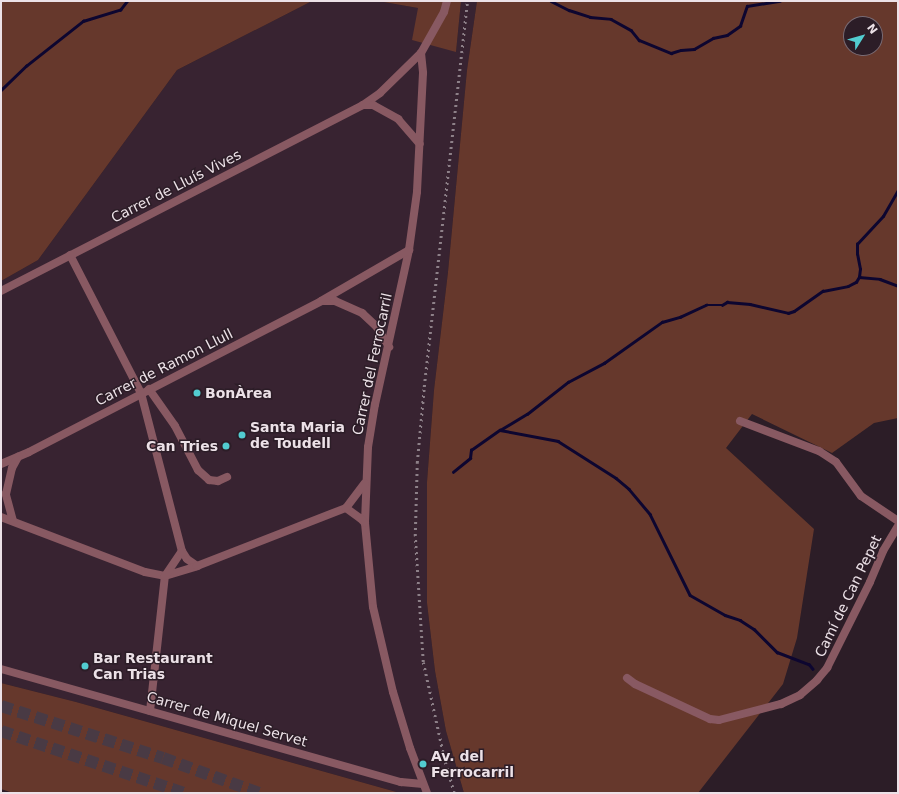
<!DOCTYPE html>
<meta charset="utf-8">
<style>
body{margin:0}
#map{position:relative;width:899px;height:794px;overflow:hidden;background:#2c1d27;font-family:"DejaVu Sans",sans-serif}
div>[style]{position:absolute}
.built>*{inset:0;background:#382331}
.green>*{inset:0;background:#66382c}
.stream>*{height:2.5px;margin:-1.25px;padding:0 1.25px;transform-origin:1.25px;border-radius:1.25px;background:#0d0630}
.highway-tunnel>*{height:12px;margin-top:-6px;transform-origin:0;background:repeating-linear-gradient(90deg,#493a44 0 12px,transparent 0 18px)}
.street>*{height:8px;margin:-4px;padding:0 4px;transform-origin:4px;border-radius:4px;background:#885962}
.rail>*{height:2.5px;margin-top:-1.25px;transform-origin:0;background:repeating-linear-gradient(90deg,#8d8088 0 2px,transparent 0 6px)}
.dots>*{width:11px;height:11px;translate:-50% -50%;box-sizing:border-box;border:2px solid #2c1d27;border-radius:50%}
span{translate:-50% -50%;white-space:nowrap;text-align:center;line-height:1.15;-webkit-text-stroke:3px #2c1d27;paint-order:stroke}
.street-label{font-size:14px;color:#ece1e7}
.poi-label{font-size:14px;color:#ece1e7;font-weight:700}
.left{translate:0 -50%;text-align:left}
.right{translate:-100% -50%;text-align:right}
.frame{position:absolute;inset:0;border:2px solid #ece1e7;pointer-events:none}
.north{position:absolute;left:843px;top:16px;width:40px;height:40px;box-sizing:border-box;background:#2c1d27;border:1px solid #796b74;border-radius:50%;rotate:53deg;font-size:11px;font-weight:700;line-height:16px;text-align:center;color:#ece1e7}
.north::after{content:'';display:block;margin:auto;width:14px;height:18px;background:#52ccd0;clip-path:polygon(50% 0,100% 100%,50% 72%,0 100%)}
</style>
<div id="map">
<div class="built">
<div style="clip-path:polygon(312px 1px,378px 1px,418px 8px,456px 52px,461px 1px,477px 1px,467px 70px,448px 272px,434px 390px,427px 482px,427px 603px,435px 671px,446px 731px,464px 793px,400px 793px,76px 702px,1px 683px,1px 281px,38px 260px,177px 70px)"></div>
</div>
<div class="green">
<div style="clip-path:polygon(1px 1px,312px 1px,177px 70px,38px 260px,1px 281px)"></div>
<div style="clip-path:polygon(378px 1px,461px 1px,456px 52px,412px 40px,418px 8px)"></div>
<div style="clip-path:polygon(evenodd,477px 1px,898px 1px,898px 418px,874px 423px,832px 453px,752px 414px,726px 448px,814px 529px,797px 638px,783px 684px,698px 793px,464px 793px,446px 731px,435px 671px,427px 603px,427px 482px,434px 390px,448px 272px,467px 70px,477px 1px,851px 24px,875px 24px,875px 48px,851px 48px,851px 24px)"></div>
<div style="clip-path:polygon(1px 683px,76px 702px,400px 793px,13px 793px,1px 789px)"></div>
</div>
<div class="stream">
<div style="left:551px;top:1px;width:20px;rotate:27deg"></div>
<div style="left:569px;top:10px;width:22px;rotate:18deg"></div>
<div style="left:590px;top:17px;width:21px;rotate:5deg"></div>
<div style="left:611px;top:19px;width:23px;rotate:29deg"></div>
<div style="left:631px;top:30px;width:13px;rotate:51deg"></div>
<div style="left:639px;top:40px;width:35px;rotate:22deg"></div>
<div style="left:671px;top:53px;width:10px;rotate:-17deg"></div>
<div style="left:681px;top:50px;width:13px;rotate:-4deg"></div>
<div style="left:694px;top:49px;width:22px;rotate:-30deg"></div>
<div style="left:713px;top:38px;width:14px;rotate:-12deg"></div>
<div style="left:727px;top:35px;width:16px;rotate:-35deg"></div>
<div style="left:740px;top:26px;width:21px;rotate:-71deg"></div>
<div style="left:747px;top:6px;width:33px;rotate:-9deg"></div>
<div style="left:1px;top:90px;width:35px;rotate:-44deg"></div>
<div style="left:26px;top:66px;width:73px;rotate:-38.3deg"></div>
<div style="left:83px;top:21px;width:39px;rotate:-17deg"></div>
<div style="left:120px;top:10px;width:11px;rotate:-52deg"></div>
<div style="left:859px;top:277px;width:21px;rotate:5deg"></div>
<div style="left:880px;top:279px;width:19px;rotate:21deg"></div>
<div style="left:500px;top:430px;width:31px;rotate:-31deg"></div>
<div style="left:527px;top:414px;width:52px;rotate:-38deg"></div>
<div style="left:568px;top:382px;width:41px;rotate:-27.8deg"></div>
<div style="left:604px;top:363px;width:71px;rotate:-35.3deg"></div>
<div style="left:662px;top:322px;width:19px;rotate:-16deg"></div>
<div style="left:680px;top:317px;width:29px;rotate:-25deg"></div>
<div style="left:706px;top:305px;width:16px"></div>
<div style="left:722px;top:305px;width:6px;rotate:-31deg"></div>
<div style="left:727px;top:302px;width:23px;rotate:5deg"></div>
<div style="left:750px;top:304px;width:39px;rotate:13deg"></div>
<div style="left:788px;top:313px;width:6px;rotate:-18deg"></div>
<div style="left:794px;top:311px;width:35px;rotate:-35deg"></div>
<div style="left:823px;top:291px;width:25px;rotate:-11deg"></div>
<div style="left:848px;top:286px;width:9px;rotate:-27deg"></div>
<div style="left:856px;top:282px;width:6px;rotate:-59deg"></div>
<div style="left:859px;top:277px;width:8px;rotate:-83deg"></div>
<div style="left:860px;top:269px;width:15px;rotate:-101deg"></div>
<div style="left:857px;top:254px;width:10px;rotate:-90deg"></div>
<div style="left:857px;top:244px;width:38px;rotate:-47deg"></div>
<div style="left:883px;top:216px;width:30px;rotate:-60deg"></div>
<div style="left:453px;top:472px;width:22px;rotate:-39deg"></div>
<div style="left:470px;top:458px;width:8px;rotate:-83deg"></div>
<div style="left:471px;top:450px;width:35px;rotate:-35deg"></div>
<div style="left:500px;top:430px;width:59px;rotate:10.7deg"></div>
<div style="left:558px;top:441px;width:69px;rotate:32.5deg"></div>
<div style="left:616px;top:478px;width:17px;rotate:40deg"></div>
<div style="left:629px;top:489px;width:33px;rotate:50deg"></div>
<div style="left:650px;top:514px;width:90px;rotate:63.7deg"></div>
<div style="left:690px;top:595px;width:40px;rotate:29.7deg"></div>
<div style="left:725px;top:615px;width:16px;rotate:18deg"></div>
<div style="left:740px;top:620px;width:17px;rotate:33deg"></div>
<div style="left:754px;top:629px;width:33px;rotate:45deg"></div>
<div style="left:777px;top:652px;width:34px;rotate:21deg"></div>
<div style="left:809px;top:664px;width:6px;rotate:51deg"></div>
</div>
<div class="highway-tunnel">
<div style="left:1px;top:706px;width:170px;rotate:17.8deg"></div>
<div style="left:163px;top:758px;width:102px;rotate:20deg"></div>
<div style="left:1px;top:731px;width:193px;rotate:18.7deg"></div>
</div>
<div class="street">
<div style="left:421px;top:53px;width:20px;rotate:84deg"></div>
<div style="left:423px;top:73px;width:119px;rotate:92.9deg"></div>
<div style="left:417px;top:192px;width:59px;rotate:97.9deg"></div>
<div style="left:409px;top:250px;width:158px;rotate:102.4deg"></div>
<div style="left:375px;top:404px;width:44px;rotate:99.2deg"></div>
<div style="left:368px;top:447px;width:76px;rotate:92.3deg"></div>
<div style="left:365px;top:523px;width:84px;rotate:84.6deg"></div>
<div style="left:373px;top:607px;width:87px;rotate:76.8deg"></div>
<div style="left:393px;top:692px;width:59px;rotate:73.1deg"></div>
<div style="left:410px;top:748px;width:48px;rotate:69.3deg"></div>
<div style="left:363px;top:105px;width:21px;rotate:-35deg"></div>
<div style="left:380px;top:93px;width:57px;rotate:-44.3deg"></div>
<div style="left:421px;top:53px;width:47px;rotate:-60.7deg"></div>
<div style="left:444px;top:12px;width:11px;rotate:-75deg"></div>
<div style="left:70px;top:255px;width:155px;rotate:62.8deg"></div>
<div style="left:141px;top:393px;width:163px;rotate:75.5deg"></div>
<div style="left:182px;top:551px;width:9px;rotate:58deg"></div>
<div style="left:187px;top:559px;width:12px;rotate:35deg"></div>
<div style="left:1px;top:291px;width:407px;rotate:-27.2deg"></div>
<div style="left:363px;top:105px;width:10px"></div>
<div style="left:373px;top:105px;width:29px;rotate:29deg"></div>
<div style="left:398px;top:119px;width:33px;rotate:49deg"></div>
<div style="left:322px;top:301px;width:13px"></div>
<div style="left:335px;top:301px;width:30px;rotate:24deg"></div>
<div style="left:362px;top:313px;width:19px;rotate:43deg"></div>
<div style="left:376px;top:326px;width:25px;rotate:58deg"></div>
<div style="left:149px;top:389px;width:45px;rotate:54.9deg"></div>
<div style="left:175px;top:426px;width:50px;rotate:62.4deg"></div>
<div style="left:198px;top:470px;width:15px;rotate:42deg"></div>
<div style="left:209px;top:480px;width:9px;rotate:6deg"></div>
<div style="left:218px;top:481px;width:10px;rotate:-24deg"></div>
<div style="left:740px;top:421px;width:85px;rotate:20.8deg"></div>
<div style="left:819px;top:451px;width:20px;rotate:33deg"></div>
<div style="left:836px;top:462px;width:42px;rotate:53.7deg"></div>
<div style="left:861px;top:496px;width:45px;rotate:34deg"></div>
<div style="left:1px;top:464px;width:30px;rotate:-23deg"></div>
<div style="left:29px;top:452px;width:329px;rotate:-27.3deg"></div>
<div style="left:321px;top:301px;width:102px;rotate:-30.1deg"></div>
<div style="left:346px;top:508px;width:17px;rotate:36deg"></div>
<div style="left:360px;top:518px;width:7px;rotate:45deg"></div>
<div style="left:1px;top:517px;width:154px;rotate:20.9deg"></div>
<div style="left:145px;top:572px;width:20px;rotate:11deg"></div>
<div style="left:165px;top:576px;width:34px;rotate:-17deg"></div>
<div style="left:197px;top:566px;width:160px;rotate:-21.3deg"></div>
<div style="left:346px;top:508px;width:31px;rotate:-53deg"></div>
<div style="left:13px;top:521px;width:28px;rotate:-105deg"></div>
<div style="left:6px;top:494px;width:27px;rotate:-77deg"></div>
<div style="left:12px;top:468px;width:13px;rotate:-61deg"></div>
<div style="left:1px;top:669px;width:416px;rotate:15.8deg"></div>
<div style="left:401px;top:782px;width:22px;rotate:5deg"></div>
<div style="left:627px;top:678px;width:10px;rotate:37deg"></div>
<div style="left:635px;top:684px;width:83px;rotate:25deg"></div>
<div style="left:710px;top:719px;width:9px;rotate:6deg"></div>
<div style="left:719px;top:720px;width:64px;rotate:-14.5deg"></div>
<div style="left:781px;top:704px;width:21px;rotate:-25deg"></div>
<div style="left:800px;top:695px;width:23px;rotate:-41deg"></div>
<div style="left:817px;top:680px;width:16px;rotate:-50deg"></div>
<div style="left:827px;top:668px;width:96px;rotate:-63.4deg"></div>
<div style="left:870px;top:582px;width:34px;rotate:-67deg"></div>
<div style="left:883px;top:551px;width:29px;rotate:-59deg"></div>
<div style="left:150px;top:711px;width:136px;rotate:-83.7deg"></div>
<div style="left:165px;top:576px;width:30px;rotate:-56deg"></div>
</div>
<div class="rail">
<div style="left:454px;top:793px;width:36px;rotate:-106deg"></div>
<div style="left:444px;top:758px;width:98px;rotate:-102.3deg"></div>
<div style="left:423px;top:662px;width:126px;rotate:-93.6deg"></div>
<div style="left:415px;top:536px;width:73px;rotate:-88.4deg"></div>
<div style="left:417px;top:463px;width:76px;rotate:-84.7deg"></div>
<div style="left:424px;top:387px;width:388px;rotate:-83.6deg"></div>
</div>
<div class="dots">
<div style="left:197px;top:393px;background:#52ccd0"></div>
<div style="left:242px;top:435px;background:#52ccd0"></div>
<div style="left:226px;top:446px;background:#52ccd0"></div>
<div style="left:85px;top:666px;background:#52ccd0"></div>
<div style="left:423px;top:764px;background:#52ccd0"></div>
</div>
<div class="street-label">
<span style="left:176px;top:186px;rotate:-27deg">Carrer de Lluís Vives</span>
<span style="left:372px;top:364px;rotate:-78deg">Carrer del Ferrocarril</span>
<span style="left:164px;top:367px;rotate:-27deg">Carrer de Ramon Llull</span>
<span style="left:848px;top:596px;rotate:-64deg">Camí de Can Pepet</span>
<span style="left:227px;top:719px;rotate:16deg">Carrer de Miquel Servet</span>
</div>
<div class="poi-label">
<span class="left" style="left:205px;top:393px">BonÀrea</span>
<span class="left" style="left:250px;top:435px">Santa Maria<br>de Toudell</span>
<span class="right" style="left:218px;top:446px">Can Tries</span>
<span class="left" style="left:93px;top:666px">Bar Restaurant<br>Can Trias</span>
<span class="left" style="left:431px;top:764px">Av. del<br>Ferrocarril</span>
</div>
<div class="frame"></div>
<div class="north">N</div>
</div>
